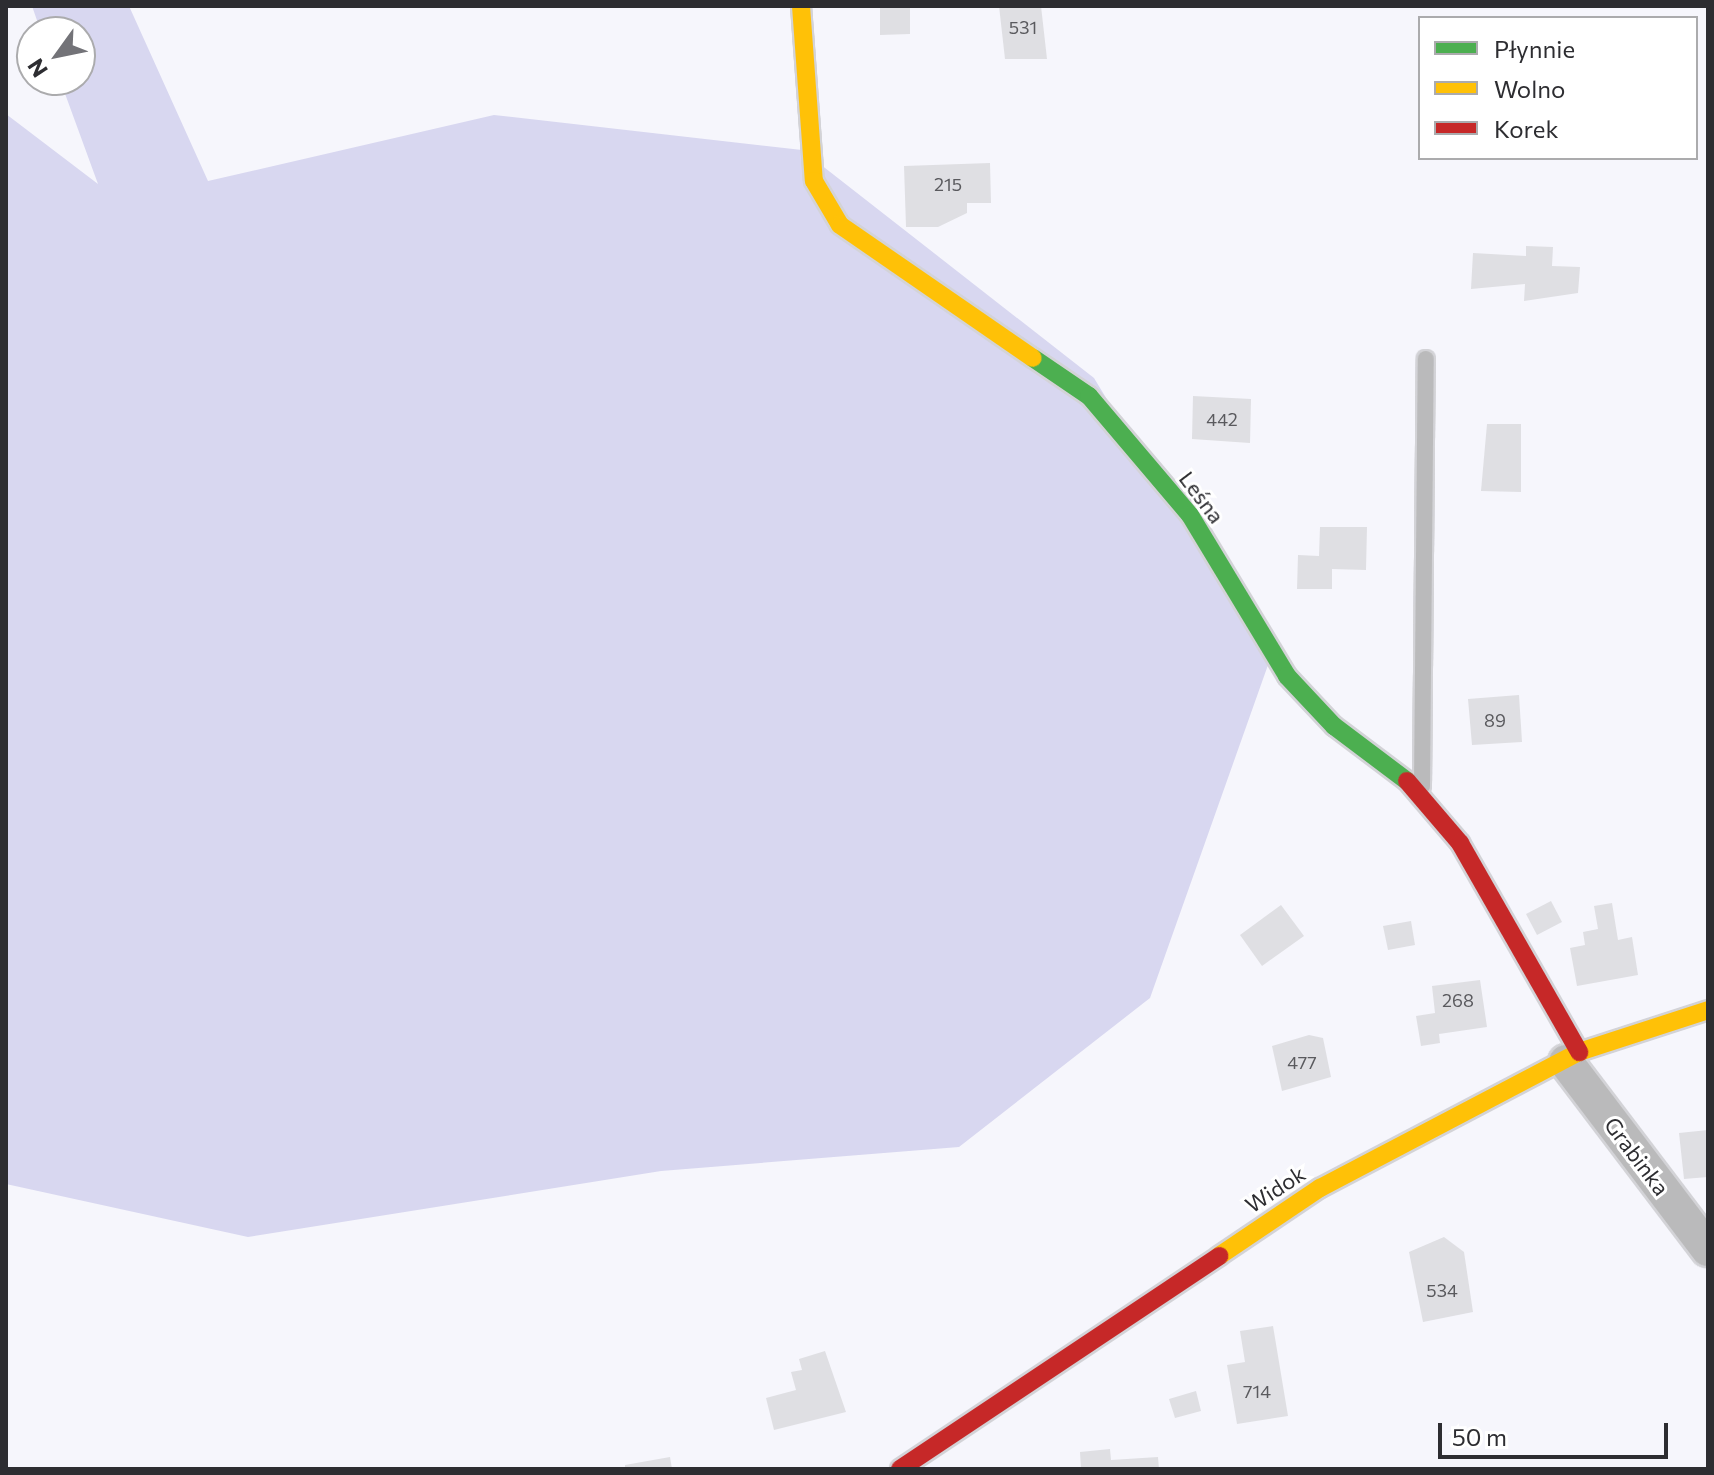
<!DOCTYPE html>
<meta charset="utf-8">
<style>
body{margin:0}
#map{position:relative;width:1714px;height:1475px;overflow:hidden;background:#f6f6fc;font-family:Commissioner,sans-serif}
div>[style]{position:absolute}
.green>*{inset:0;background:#d8d7f0}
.building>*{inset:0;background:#dfdfe3}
.roads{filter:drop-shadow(2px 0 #d3d3d7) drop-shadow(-2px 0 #d3d3d7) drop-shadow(0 2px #d3d3d7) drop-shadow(0 -2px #d3d3d7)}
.lane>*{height:16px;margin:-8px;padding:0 8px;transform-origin:8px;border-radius:8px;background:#bababb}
.street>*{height:34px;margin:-17px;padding:0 17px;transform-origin:17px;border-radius:17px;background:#bababb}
.fast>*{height:18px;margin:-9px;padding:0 9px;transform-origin:9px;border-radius:9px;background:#4caf50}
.slow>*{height:18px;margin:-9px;padding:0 9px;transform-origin:9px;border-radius:9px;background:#ffc107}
.jam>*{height:18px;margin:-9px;padding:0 9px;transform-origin:9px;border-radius:9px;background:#c62828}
span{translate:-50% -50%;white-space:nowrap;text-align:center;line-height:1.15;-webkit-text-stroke:6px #fff;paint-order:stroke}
.number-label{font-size:18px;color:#5a5a5e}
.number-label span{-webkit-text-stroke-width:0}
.street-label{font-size:22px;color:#2d2d31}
.frame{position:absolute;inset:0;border:8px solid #2d2d31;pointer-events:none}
.legend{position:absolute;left:1418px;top:16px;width:280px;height:144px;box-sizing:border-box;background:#fff;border:2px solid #ababad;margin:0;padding:10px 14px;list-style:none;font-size:24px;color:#2d2d31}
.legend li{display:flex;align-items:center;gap:16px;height:40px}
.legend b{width:40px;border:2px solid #ababad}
.north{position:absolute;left:16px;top:16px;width:80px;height:80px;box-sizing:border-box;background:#fff;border:2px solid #ababad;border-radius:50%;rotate:237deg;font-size:22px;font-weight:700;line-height:32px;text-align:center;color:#2d2d31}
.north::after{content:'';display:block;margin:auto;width:28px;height:36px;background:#737378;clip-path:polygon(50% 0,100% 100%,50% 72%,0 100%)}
.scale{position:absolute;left:1438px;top:1423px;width:230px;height:36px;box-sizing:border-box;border:4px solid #2d2d31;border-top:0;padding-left:10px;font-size:24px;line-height:28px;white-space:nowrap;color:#2d2d31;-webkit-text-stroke:6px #fff;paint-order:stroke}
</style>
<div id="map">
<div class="green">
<div style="clip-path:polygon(32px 6px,129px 6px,208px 181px,494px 115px,802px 150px,1094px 378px,1268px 665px,1150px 998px,959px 1147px,661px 1171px,248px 1237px,6px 1184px,6px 114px,98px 184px,60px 80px,80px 80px,80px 32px,41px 32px)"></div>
</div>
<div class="building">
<div style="clip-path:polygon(880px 6px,910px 6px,910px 34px,880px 35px)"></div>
<div style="clip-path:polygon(999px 6px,1041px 6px,1047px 59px,1005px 59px)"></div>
<div style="clip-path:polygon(990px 163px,991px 203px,967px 203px,967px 213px,938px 227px,906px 227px,904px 166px)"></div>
<div style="clip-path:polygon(1526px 246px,1553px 247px,1552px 266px,1580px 267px,1578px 293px,1524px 301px,1525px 284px,1471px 289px,1473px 253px,1526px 256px)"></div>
<div style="clip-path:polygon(1193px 396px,1251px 399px,1250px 443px,1192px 439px)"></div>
<div style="clip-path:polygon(1487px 424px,1521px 424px,1521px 492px,1481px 491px)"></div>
<div style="clip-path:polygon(1320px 527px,1367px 527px,1366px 570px,1332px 569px,1332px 589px,1297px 589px,1298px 555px,1319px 556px)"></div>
<div style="clip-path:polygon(1519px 695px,1522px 742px,1472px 745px,1468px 699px)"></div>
<div style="clip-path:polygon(1551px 901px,1562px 922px,1537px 935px,1526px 914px)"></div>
<div style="clip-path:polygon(1612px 903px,1618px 940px,1632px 937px,1638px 975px,1577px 986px,1570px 948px,1585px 945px,1583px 932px,1598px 929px,1594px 906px)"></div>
<div style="clip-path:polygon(1281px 905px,1304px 936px,1262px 966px,1240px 935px)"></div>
<div style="clip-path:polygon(1411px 921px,1415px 945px,1388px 950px,1383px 926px)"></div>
<div style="clip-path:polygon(1480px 980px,1487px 1027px,1439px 1034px,1440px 1043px,1421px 1046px,1416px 1016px,1435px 1013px,1432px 986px)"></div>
<div style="clip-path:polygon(1309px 1035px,1323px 1038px,1331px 1077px,1282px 1091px,1272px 1046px)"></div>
<div style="clip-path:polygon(1708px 1130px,1708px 1177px,1684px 1179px,1679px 1133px)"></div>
<div style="clip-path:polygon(1444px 1237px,1464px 1252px,1473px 1312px,1423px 1322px,1409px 1252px)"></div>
<div style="clip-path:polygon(1273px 1326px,1288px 1416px,1237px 1424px,1227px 1365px,1245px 1362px,1240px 1331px)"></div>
<div style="clip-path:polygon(825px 1351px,846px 1412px,774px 1430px,766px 1398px,796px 1390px,791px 1372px,802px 1370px,799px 1359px)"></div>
<div style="clip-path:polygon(1196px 1391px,1201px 1411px,1175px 1418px,1169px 1399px)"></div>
<div style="clip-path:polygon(1110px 1449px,1111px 1460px,1158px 1457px,1159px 1469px,1081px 1469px,1080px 1452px)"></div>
<div style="clip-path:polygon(670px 1457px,672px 1469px,625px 1469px,625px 1465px)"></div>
</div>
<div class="roads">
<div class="lane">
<div style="left:1422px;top:786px;width:427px;rotate:-89.5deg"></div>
</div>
<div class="street">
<div style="left:1566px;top:1062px;width:235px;rotate:52.8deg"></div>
</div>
<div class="fast">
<div style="left:1033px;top:358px;width:68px;rotate:34.2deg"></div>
<div style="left:1089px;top:396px;width:156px;rotate:49.7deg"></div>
<div style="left:1190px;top:515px;width:188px;rotate:58.9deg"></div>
<div style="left:1287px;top:676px;width:69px;rotate:46.8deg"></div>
<div style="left:1334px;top:726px;width:91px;rotate:37deg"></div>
</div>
<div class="slow">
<div style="left:801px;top:6px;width:175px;rotate:85.8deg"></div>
<div style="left:814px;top:181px;width:51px;rotate:59.4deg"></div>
<div style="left:840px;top:225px;width:234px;rotate:34.6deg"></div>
<div style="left:1219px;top:1256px;width:122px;rotate:-34deg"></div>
<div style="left:1320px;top:1188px;width:293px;rotate:-27.7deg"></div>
<div style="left:1579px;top:1052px;width:136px;rotate:-18deg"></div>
</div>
<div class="jam">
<div style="left:1407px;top:781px;width:82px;rotate:49.5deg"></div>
<div style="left:1460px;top:843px;width:241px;rotate:60.3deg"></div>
<div style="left:900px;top:1469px;width:384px;rotate:-33.7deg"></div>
</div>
</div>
<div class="number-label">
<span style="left:1023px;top:27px">531</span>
<span style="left:948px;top:184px">215</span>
<span style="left:1222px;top:419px">442</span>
<span style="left:1495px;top:720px">89</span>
<span style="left:1458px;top:1000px">268</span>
<span style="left:1302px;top:1062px">477</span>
<span style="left:1442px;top:1290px">534</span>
<span style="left:1257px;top:1391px">714</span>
</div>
<div class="street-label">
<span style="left:1202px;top:497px;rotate:53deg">Leśna</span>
<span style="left:1637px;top:1156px;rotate:53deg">Grabinka</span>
<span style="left:1275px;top:1189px;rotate:-33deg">Widok</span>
</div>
<div class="frame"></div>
<ul class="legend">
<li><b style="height:10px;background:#4caf50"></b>Płynnie</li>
<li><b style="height:10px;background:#ffc107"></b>Wolno</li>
<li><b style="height:10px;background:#c62828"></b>Korek</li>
</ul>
<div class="north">N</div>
<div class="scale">50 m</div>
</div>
